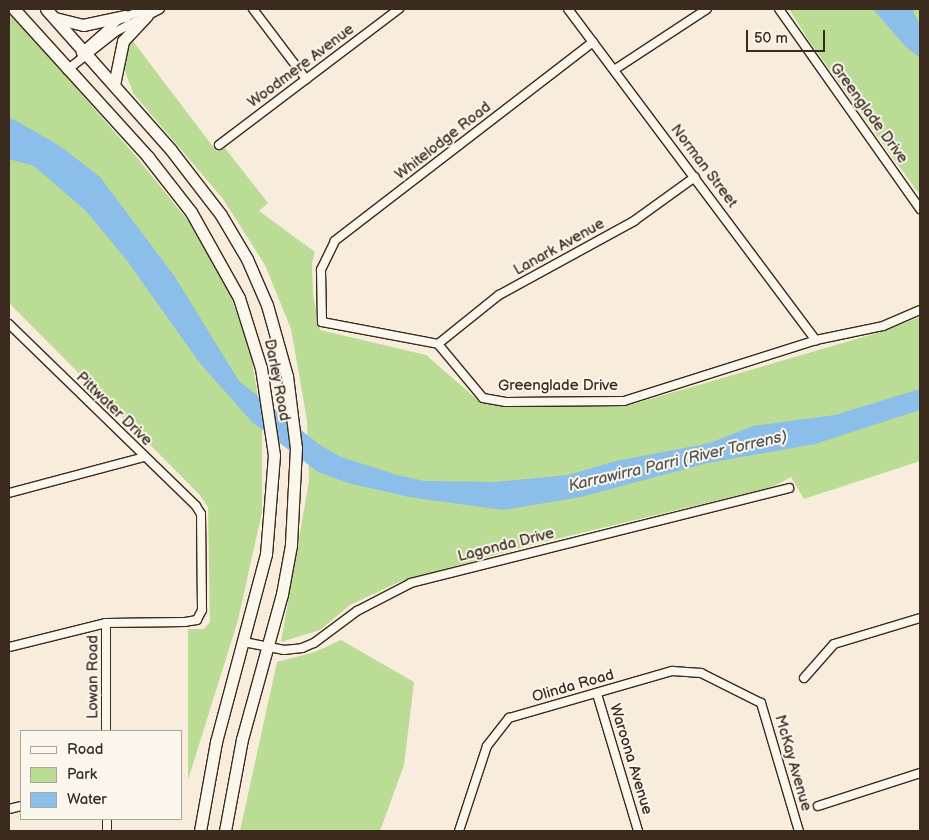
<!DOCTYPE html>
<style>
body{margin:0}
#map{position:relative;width:929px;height:840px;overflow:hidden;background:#f8ecdc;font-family:"Balsamiq Sans",sans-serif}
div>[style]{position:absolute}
.green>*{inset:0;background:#badc95}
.water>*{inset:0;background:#8bbee8}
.roads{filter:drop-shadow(1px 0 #3b2a1e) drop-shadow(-1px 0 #3b2a1e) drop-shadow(0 1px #3b2a1e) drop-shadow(0 -1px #3b2a1e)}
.street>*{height:8px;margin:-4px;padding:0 4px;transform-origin:4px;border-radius:4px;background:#fbf7ec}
.secondary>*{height:11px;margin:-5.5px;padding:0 5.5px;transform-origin:5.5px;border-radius:5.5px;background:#fbf7ec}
span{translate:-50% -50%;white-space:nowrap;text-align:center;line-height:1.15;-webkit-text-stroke:4px #fbf7ec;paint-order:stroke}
.street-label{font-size:15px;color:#3b2a1e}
.water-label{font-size:16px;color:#53565b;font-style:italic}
.frame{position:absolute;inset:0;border:10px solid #3b2a1e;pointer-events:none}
.legend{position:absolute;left:20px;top:730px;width:162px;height:90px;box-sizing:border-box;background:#fbf7ec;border:1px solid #aea59a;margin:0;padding:6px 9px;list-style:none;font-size:15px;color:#3b2a1e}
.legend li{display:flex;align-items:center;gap:10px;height:25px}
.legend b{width:25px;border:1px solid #aea59a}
.scale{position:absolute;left:746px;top:30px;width:79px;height:22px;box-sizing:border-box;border:2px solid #3b2a1e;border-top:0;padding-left:6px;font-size:15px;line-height:18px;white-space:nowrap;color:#3b2a1e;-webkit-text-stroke:4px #fbf7ec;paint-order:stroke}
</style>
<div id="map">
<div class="green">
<div style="clip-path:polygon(789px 9px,920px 9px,920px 195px,809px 41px)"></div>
<div style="clip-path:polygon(9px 11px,139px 160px,193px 227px,230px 294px,251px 354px,262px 424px,262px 512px,238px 620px,188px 780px,188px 629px,204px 629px,210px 622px,208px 507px,199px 494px,9px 303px)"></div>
<div style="clip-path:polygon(132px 40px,211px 144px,217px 151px,225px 148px,268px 203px,259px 211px,315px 252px,312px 263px,313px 295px,320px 330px,426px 355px,480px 402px,509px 407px,626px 406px,884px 331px,920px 317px,920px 461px,804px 499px,791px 477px,772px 487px,527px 546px,399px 582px,350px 605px,320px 630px,281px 642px,309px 481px,307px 420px,291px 329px,265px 265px,223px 199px,133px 93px,125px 71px,125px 52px)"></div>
<div style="clip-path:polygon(341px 640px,414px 682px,404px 765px,380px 831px,240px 831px,277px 662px,315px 652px)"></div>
</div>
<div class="water">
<div style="clip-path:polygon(873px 9px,912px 9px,920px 25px,920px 58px,906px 47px)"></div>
<div style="clip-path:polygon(9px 117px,60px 146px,100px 177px,175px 277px,239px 381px,320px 445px,341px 457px,397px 475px,424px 481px,495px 482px,568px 475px,616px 461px,710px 443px,753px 426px,835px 415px,920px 389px,920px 410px,815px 444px,708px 463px,581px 497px,503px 510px,409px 497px,348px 483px,318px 472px,252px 422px,199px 362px,128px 262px,86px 211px,34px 166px,9px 159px)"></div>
</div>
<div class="roads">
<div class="street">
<div style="left:253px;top:9px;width:88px;rotate:52.9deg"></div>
<div style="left:568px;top:9px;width:414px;rotate:53.2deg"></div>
<div style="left:779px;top:9px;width:245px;rotate:54.8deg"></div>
<div style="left:593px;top:42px;width:326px;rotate:142.4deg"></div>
<div style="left:335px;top:241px;width:32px;rotate:116deg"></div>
<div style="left:321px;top:270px;width:52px;rotate:88.9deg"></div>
<div style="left:322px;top:322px;width:118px;rotate:10.7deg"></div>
<div style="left:438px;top:344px;width:70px;rotate:50.2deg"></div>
<div style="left:483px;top:398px;width:23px;rotate:10deg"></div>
<div style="left:506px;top:402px;width:118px;rotate:-0.5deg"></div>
<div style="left:624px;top:401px;width:201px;rotate:-17.6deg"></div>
<div style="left:816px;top:340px;width:68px;rotate:-11.8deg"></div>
<div style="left:883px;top:326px;width:40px;rotate:-23.4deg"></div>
<div style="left:81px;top:53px;width:50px;rotate:-41.7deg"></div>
<div style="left:118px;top:20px;width:29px;rotate:-22deg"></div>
<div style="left:67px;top:70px;width:63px;rotate:-38deg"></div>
<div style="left:117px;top:31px;width:48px;rotate:-27.1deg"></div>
<div style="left:614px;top:70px;width:111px;rotate:-33.3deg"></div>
<div style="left:219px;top:145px;width:226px;rotate:-37.1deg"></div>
<div style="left:9px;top:324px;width:261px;rotate:44.2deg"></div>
<div style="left:196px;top:506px;width:9px;rotate:58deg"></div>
<div style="left:201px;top:514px;width:96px;rotate:89.4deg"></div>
<div style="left:202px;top:610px;width:11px;rotate:117deg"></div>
<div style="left:197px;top:620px;width:12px;rotate:171deg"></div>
<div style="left:185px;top:622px;width:79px;rotate:179.3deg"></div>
<div style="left:106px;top:623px;width:100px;rotate:166.1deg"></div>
<div style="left:438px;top:344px;width:78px;rotate:-38.8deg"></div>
<div style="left:499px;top:295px;width:154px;rotate:-28.7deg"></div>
<div style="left:634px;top:221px;width:75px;rotate:-35.8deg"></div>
<div style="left:9px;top:493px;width:140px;rotate:-14.9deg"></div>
<div style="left:106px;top:623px;width:108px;rotate:90deg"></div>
<div style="left:244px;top:642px;width:41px;rotate:11.3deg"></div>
<div style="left:284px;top:650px;width:18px;rotate:-6deg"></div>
<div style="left:302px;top:648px;width:13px;rotate:-23deg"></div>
<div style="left:314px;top:643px;width:54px;rotate:-36.7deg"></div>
<div style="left:357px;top:611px;width:61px;rotate:-27.4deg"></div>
<div style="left:411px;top:583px;width:390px;rotate:-14.1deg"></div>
<div style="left:804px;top:678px;width:45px;rotate:-48.6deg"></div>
<div style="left:834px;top:644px;width:90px;rotate:-16.8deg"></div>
<div style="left:597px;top:694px;width:143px;rotate:73.3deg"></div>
<div style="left:818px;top:806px;width:107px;rotate:-17.9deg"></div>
<div style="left:9px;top:809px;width:12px;rotate:-14deg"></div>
<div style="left:107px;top:819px;width:12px;rotate:90deg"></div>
<div style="left:459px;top:831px;width:89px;rotate:-71.8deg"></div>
<div style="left:487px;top:746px;width:36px;rotate:-52deg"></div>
<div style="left:509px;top:718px;width:170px;rotate:-16.1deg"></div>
<div style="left:672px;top:671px;width:29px;rotate:4deg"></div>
<div style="left:701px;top:673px;width:67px;rotate:26.6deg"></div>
<div style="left:761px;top:703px;width:134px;rotate:73.5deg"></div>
</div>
<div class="secondary">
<div style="left:14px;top:9px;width:200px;rotate:47.8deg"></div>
<div style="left:148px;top:157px;width:70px;rotate:52deg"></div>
<div style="left:191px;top:212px;width:98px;rotate:60.8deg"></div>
<div style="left:239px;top:298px;width:73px;rotate:72.6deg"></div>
<div style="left:261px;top:368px;width:88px;rotate:81.5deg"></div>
<div style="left:274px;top:455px;width:99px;rotate:94.6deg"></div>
<div style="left:266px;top:554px;width:195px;rotate:104.9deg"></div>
<div style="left:216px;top:742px;width:90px;rotate:100.2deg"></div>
<div style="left:46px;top:9px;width:188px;rotate:48.4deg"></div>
<div style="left:171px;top:150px;width:82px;rotate:52.4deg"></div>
<div style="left:221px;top:215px;width:51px;rotate:59.4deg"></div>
<div style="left:247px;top:259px;width:50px;rotate:66.5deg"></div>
<div style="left:267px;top:305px;width:74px;rotate:74.3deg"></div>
<div style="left:287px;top:376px;width:73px;rotate:82.9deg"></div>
<div style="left:296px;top:448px;width:97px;rotate:93deg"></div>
<div style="left:291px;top:545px;width:50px;rotate:100.4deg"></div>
<div style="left:282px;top:594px;width:150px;rotate:105.4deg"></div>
<div style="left:242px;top:739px;width:94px;rotate:100.5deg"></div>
<div style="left:55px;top:18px;width:29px;rotate:14deg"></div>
<div style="left:83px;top:25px;width:43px;rotate:-12.1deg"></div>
<div style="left:114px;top:85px;width:45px;rotate:-78.4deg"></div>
<div style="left:123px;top:41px;width:35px;rotate:-47deg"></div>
</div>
</div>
<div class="street-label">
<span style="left:301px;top:66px;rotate:-37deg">Woodmere Avenue</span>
<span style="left:869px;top:113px;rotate:54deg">Greenglade Drive</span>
<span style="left:443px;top:141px;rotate:-38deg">Whitelodge Road</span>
<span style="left:704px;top:166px;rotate:53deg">Norman Street</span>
<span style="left:559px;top:247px;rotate:-29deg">Lanark Avenue</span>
<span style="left:277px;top:380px;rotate:79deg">Darley Road</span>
<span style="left:558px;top:386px">Greenglade Drive</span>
<span style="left:114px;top:409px;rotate:44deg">Pittwater Drive</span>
<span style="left:506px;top:545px;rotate:-14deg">Lagonda Drive</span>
<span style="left:93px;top:677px;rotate:-90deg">Lowan Road</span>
<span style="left:573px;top:686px;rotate:-16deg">Olinda Road</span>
<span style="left:631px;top:759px;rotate:73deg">Waroona Avenue</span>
<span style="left:793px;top:763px;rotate:74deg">McKay Avenue</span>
</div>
<div class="water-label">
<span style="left:678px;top:462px;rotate:-13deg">Karrawirra Parri (River Torrens)</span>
</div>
<div class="frame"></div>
<ul class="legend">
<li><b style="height:6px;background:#fbf7ec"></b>Road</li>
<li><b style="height:14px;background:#badc95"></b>Park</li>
<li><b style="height:14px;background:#8bbee8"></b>Water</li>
</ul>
<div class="scale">50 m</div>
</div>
